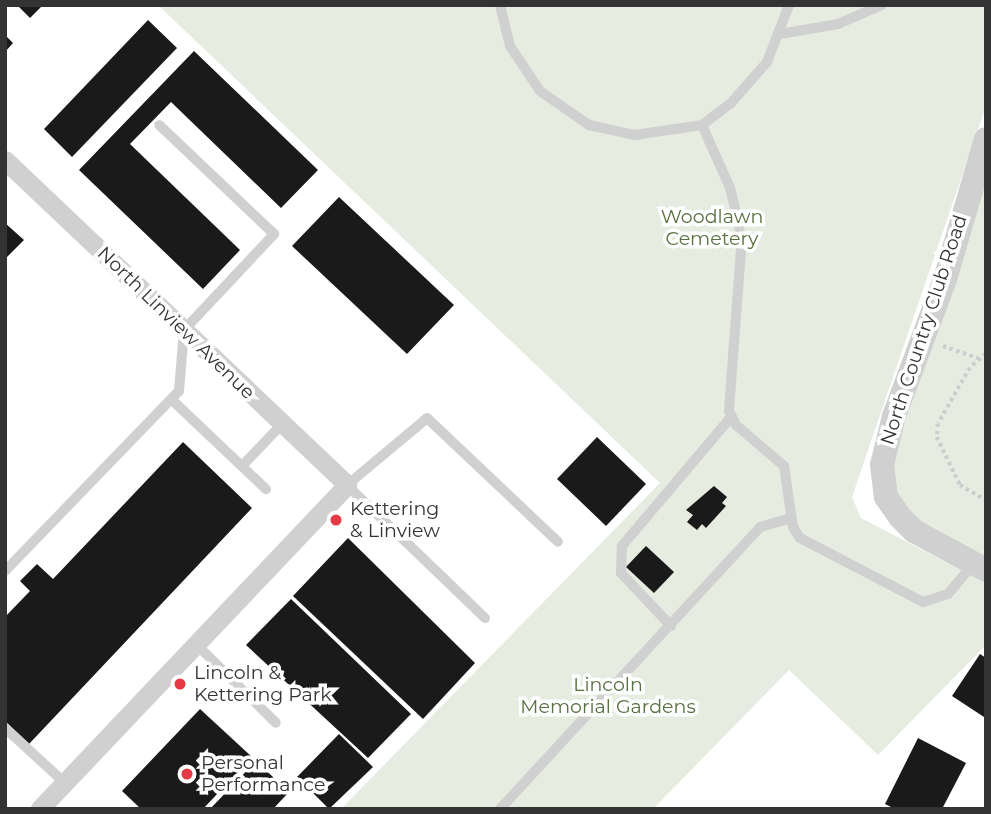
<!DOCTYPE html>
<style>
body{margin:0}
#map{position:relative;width:991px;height:814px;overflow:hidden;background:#fff;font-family:Montserrat,sans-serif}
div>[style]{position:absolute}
.green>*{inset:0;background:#e6ecdf}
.building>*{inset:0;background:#1a1a1a}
.path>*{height:3.5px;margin-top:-1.75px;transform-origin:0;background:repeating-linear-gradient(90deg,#cdcdcd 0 3.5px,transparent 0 7px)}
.service>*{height:10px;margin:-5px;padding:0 5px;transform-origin:5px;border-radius:5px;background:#d0d0d0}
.minor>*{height:19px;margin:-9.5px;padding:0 9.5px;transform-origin:9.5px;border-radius:9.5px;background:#d0d0d0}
.tertiary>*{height:24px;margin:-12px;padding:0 12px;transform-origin:12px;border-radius:12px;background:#d0d0d0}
.dots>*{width:19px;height:19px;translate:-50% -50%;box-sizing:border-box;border:4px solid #fff;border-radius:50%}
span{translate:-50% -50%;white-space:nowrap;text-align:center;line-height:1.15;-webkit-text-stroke:7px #fff;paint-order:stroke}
.park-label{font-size:19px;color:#56703f}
.street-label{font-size:19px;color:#333}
.poi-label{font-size:19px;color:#333}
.left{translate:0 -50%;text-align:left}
.frame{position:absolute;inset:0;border:7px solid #333;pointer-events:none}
</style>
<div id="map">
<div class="green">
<div style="clip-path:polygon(158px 5px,986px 5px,986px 106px,852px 497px,861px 518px,986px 583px,986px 645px,878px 755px,789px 670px,653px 809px,341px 809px,660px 483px)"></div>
<div style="clip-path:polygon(986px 139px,986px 570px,914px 531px,882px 485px)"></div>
</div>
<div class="building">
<div style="clip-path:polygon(17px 5px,43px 5px,30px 18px)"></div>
<div style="clip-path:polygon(148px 20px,177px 48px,72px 157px,44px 129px)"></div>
<div style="clip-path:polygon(5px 35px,13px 43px,5px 52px)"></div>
<div style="clip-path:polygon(194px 51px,318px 170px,281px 208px,171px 102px,130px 144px,240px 250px,203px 289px,79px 170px)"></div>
<div style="clip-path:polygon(339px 197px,454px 305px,407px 354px,292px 246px)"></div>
<div style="clip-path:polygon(5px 223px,24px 240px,5px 259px)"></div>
<div style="clip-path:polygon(597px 437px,646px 484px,606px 526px,557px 479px)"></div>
<div style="clip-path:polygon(183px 442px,252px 508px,29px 744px,5px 721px,5px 617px,30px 591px,20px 581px,37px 564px,53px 579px)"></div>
<div style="clip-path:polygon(714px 486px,727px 497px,722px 503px,726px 506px,706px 528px,702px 524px,697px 530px,687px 522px,693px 515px,686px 510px)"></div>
<div style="clip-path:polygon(348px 538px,475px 663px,423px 719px,293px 596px)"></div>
<div style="clip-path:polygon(646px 546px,674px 572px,654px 593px,626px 567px)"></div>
<div style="clip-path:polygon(291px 599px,411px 714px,368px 758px,246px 645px)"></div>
<div style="clip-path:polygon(980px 654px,986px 658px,984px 717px,952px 696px)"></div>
<div style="clip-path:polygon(200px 709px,252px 757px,203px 809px,141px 809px,122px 791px)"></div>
<div style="clip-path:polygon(339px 734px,373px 767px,329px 809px,297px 777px)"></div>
<div style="clip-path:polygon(918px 738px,966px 763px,942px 809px,895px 809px,885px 804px)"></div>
<div style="clip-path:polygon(256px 761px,289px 792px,273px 809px,210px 809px)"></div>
</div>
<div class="path">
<div style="left:943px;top:346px;width:37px;rotate:19deg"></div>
<div style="left:986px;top:354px;width:21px;rotate:139deg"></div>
<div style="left:970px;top:368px;width:64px;rotate:119.7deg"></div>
<div style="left:938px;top:424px;width:13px;rotate:94deg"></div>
<div style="left:937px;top:437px;width:53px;rotate:64.4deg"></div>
<div style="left:960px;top:485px;width:30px;rotate:30deg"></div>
</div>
<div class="service">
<div style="left:500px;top:5px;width:42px;rotate:76.3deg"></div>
<div style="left:510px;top:46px;width:54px;rotate:56.3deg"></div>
<div style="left:540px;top:91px;width:60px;rotate:34.8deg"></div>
<div style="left:589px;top:125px;width:47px;rotate:12.3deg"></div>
<div style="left:635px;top:135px;width:68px;rotate:-8.5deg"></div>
<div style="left:702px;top:125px;width:36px;rotate:-37deg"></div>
<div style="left:731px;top:103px;width:55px;rotate:-48.7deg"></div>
<div style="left:767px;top:62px;width:61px;rotate:-68.9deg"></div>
<div style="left:780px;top:34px;width:59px;rotate:-9.8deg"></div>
<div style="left:838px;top:24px;width:48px;rotate:-23.4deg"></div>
<div style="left:702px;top:125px;width:69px;rotate:66deg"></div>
<div style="left:730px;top:188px;width:37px;rotate:76deg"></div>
<div style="left:739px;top:224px;width:26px;rotate:86deg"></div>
<div style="left:741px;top:250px;width:161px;rotate:94.3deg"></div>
<div style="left:729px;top:411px;width:16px;rotate:63deg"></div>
<div style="left:736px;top:425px;width:63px;rotate:40.5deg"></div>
<div style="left:784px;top:466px;width:62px;rotate:81.6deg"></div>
<div style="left:793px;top:527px;width:13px;rotate:58deg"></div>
<div style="left:800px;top:538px;width:139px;rotate:27.5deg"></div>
<div style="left:923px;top:602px;width:26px;rotate:-18deg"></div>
<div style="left:948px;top:594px;width:39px;rotate:-50deg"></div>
<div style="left:171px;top:399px;width:131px;rotate:43.5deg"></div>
<div style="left:242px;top:466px;width:58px;rotate:-46.4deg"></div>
<div style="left:5px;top:571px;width:250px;rotate:-46deg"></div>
<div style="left:179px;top:391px;width:61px;rotate:-85.3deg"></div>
<div style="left:184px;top:330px;width:132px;rotate:-46.8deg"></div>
<div style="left:274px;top:234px;width:158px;rotate:-136.5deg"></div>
<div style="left:485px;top:618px;width:192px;rotate:-136.1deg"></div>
<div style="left:347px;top:485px;width:104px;rotate:-39.9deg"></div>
<div style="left:427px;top:418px;width:180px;rotate:43.4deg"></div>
<div style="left:671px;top:626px;width:73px;rotate:-133.3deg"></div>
<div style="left:621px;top:573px;width:27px;rotate:-88deg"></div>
<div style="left:622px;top:546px;width:167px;rotate:-49.8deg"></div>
<div style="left:196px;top:644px;width:112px;rotate:44.6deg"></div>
<div style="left:5px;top:728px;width:81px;rotate:42.5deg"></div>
<div style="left:500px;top:809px;width:384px;rotate:-47.3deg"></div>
<div style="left:760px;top:527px;width:32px;rotate:-16deg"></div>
</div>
<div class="minor">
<div style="left:5px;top:160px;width:472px;rotate:43.5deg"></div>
<div style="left:347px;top:485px;width:446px;rotate:133.5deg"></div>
</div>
<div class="tertiary">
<div style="left:986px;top:139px;width:146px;rotate:106.3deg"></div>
<div style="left:945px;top:279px;width:146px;rotate:110.4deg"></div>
<div style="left:894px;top:416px;width:50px;rotate:103.8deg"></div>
<div style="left:882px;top:465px;width:32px;rotate:83deg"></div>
<div style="left:886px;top:497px;width:24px;rotate:55deg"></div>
<div style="left:900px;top:517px;width:20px;rotate:45deg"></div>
<div style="left:914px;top:531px;width:82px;rotate:28.4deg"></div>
</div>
<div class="dots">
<div style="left:336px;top:520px;background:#e63946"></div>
<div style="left:180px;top:684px;background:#e63946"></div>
<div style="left:187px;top:774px;background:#e63946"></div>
</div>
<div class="park-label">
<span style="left:712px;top:228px">Woodlawn<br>Cemetery</span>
<span style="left:608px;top:696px">Lincoln<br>Memorial Gardens</span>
</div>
<div class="street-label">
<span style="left:176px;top:323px;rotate:44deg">North Linview Avenue</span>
<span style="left:924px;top:330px;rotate:-72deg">North Country Club Road</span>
</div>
<div class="poi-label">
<span class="left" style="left:350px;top:520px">Kettering<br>&amp; Linview</span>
<span class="left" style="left:194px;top:684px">Lincoln &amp;<br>Kettering Park</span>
<span class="left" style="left:201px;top:774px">Personal<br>Performance</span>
</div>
<div class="frame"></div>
</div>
